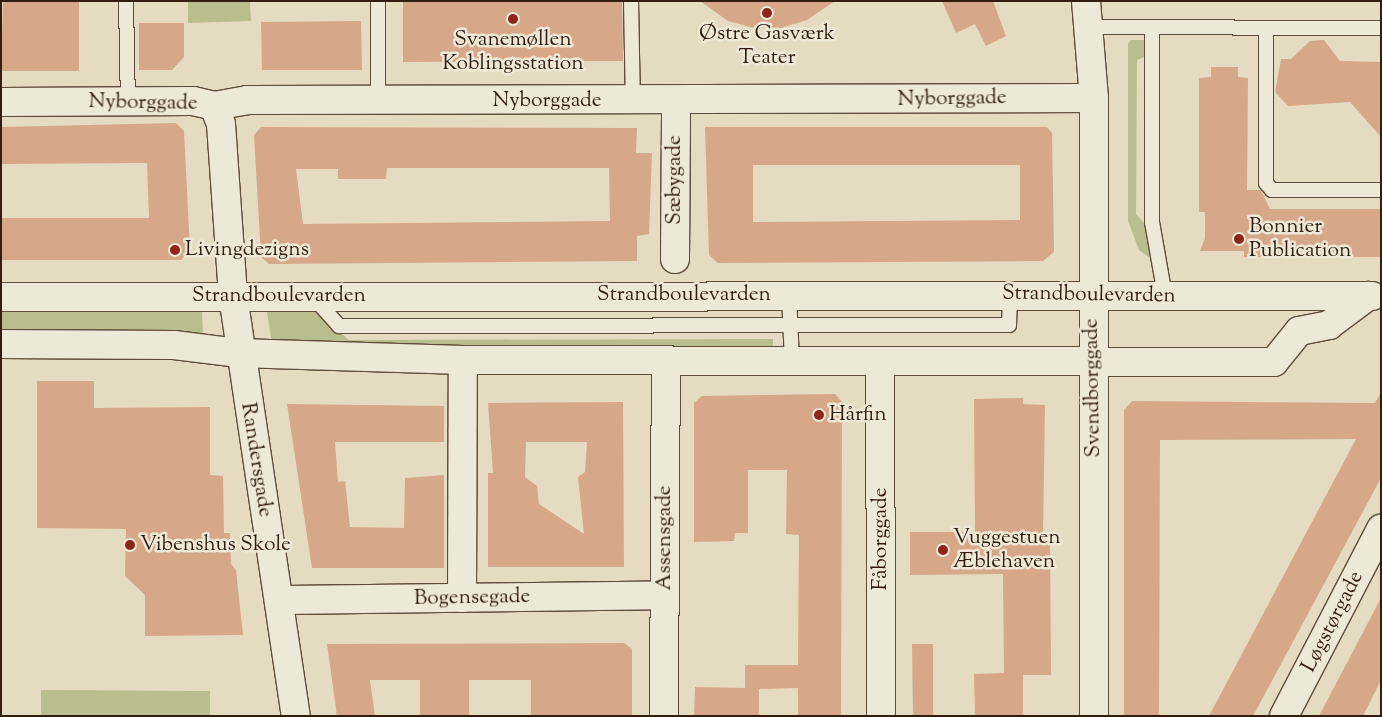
<!DOCTYPE html>
<meta charset="utf-8">
<style>
body{margin:0}
#map{position:relative;width:1382px;height:717px;overflow:hidden;background:#e5dbc0;font-family:"Sorts Mill Goudy",serif}
div>[style]{position:absolute}
.green>*{inset:0;background:#babe8e}
.building>*{inset:0;background:#d7a789}
.roads{filter:drop-shadow(1px 0 #604c3b) drop-shadow(-1px 0 #604c3b) drop-shadow(0 1px #604c3b) drop-shadow(0 -1px #604c3b)}
.service>*{height:14px;margin:-7px;padding:0 7px;transform-origin:7px;border-radius:7px;background:#eee8d6}
.minor>*{height:28px;margin:-14px;padding:0 14px;transform-origin:14px;border-radius:14px;background:#eee8d6}
.tertiary>*{height:28px;margin:-14px;padding:0 14px;transform-origin:14px;border-radius:14px;background:#eee8d6}
.dots>*{width:14px;height:14px;translate:-50% -50%;box-sizing:border-box;border:2px solid #eee8d6;border-radius:50%}
span{translate:-50% -50%;white-space:nowrap;text-align:center;line-height:1.15;-webkit-text-stroke:5px #eee8d6;paint-order:stroke}
.poi-label{font-size:21px;color:#331d0f}
.left{translate:0 -50%;text-align:left}
.street-label{font-size:21px;color:#331d0f}
.frame{position:absolute;inset:0;border:2px solid #331d0f;pointer-events:none}
</style>
<div id="map">
<div class="green">
<div style="clip-path:polygon(188px 1px,250px 1px,251px 21px,188px 23px)"></div>
<div style="clip-path:polygon(1131px 40px,1144px 40px,1144px 57px,1137px 60px,1136px 214px,1145px 224px,1151px 259px,1139px 250px,1128px 221px,1128px 44px)"></div>
<div style="clip-path:polygon(202px 310px,203px 335px,1px 331px,1px 311px)"></div>
<div style="clip-path:polygon(313px 310px,349px 340px,773px 339px,773px 348px,397px 349px,272px 344px,267px 312px)"></div>
<div style="clip-path:polygon(41px 690px,210px 691px,210px 716px,41px 716px)"></div>
</div>
<div class="building">
<div style="clip-path:polygon(3px 1px,79px 1px,79px 71px,1px 71px)"></div>
<div style="clip-path:polygon(403px 1px,622px 1px,623px 61px,403px 62px)"></div>
<div style="clip-path:polygon(700px 1px,835px 1px,807px 20px,781px 28px,754px 28px,728px 21px)"></div>
<div style="clip-path:polygon(942px 1px,993px 1px,1006px 36px,986px 46px,975px 24px,956px 33px)"></div>
<div style="clip-path:polygon(361px 21px,362px 70px,262px 70px,261px 22px)"></div>
<div style="clip-path:polygon(139px 23px,184px 23px,184px 57px,172px 70px,139px 70px)"></div>
<div style="clip-path:polygon(1324px 40px,1340px 61px,1381px 62px,1381px 137px,1350px 102px,1288px 106px,1275px 92px,1281px 59px,1291px 59px,1310px 41px)"></div>
<div style="clip-path:polygon(1211px 67px,1238px 67px,1238px 77px,1248px 78px,1247px 190px,1261px 190px,1270px 209px,1381px 209px,1381px 257px,1244px 257px,1244px 251px,1200px 251px,1205px 238px,1205px 212px,1199px 212px,1199px 78px,1211px 77px)"></div>
<div style="clip-path:polygon(176px 123px,184px 131px,190px 250px,181px 260px,1px 260px,1px 218px,149px 218px,147px 163px,1px 164px,1px 127px)"></div>
<div style="clip-path:polygon(evenodd,261px 127px,637px 128px,636px 153px,652px 153px,649px 234px,637px 236px,637px 261px,269px 264px,261px 257px,254px 135px,261px 127px,387px 168px,609px 168px,610px 221px,303px 224px,296px 169px,338px 169px,338px 179px,386px 179px,387px 168px)"></div>
<div style="clip-path:polygon(evenodd,705px 127px,1047px 127px,1052px 133px,1054px 252px,1043px 261px,718px 263px,709px 255px,705px 127px,753px 165px,1020px 165px,1020px 220px,753px 222px,753px 165px)"></div>
<div style="clip-path:polygon(37px 381px,94px 381px,94px 408px,210px 407px,210px 475px,223px 476px,224px 533px,230px 533px,231px 564px,236px 570px,243px 635px,145px 636px,145px 595px,125px 576px,126px 529px,37px 528px)"></div>
<div style="clip-path:polygon(1381px 393px,1381px 478px,1253px 716px,1209px 716px,1356px 439px,1160px 440px,1159px 716px,1124px 716px,1124px 410px,1132px 401px,1375px 403px)"></div>
<div style="clip-path:polygon(835px 394px,842px 402px,841px 716px,798px 716px,798px 688px,759px 689px,759px 716px,694px 716px,695px 687px,745px 688px,745px 665px,798px 665px,799px 535px,786px 534px,787px 470px,748px 470px,748px 533px,735px 533px,734px 541px,694px 542px,694px 403px,702px 396px)"></div>
<div style="clip-path:polygon(1023px 398px,1023px 404px,1045px 405px,1043px 537px,1050px 537px,1051px 675px,1023px 675px,1023px 716px,975px 716px,974px 674px,1004px 673px,1003px 574px,910px 575px,910px 532px,975px 532px,974px 399px)"></div>
<div style="clip-path:polygon(evenodd,623px 402px,624px 567px,488px 567px,488px 473px,493px 473px,488px 403px,623px 402px,526px 442px,587px 442px,585px 472px,578px 477px,584px 534px,539px 504px,537px 486px,525px 477px,526px 442px)"></div>
<div style="clip-path:polygon(287px 404px,444px 406px,444px 442px,335px 442px,338px 482px,345px 481px,350px 527px,404px 528px,405px 478px,444px 475px,444px 568px,312px 568px)"></div>
<div style="clip-path:polygon(1381px 598px,1381px 680px,1363px 716px,1319px 716px)"></div>
<div style="clip-path:polygon(624px 643px,632px 649px,632px 716px,531px 716px,531px 680px,469px 680px,469px 716px,420px 716px,420px 680px,370px 680px,375px 716px,337px 716px,327px 644px)"></div>
<div style="clip-path:polygon(912px 644px,933px 644px,933px 716px,913px 716px)"></div>
</div>
<div class="roads">
<div class="service">
<div style="left:126px;top:1px;width:100px;rotate:88.9deg"></div>
<div style="left:631px;top:1px;width:100px;rotate:88.9deg"></div>
<div style="left:1088px;top:27px;width:293px;rotate:0.2deg"></div>
<div style="left:1152px;top:27px;width:195px;rotate:90deg"></div>
<div style="left:1152px;top:222px;width:75px;rotate:80deg"></div>
<div style="left:1266px;top:28px;width:155px;rotate:90deg"></div>
<div style="left:1266px;top:183px;width:9px;rotate:49deg"></div>
<div style="left:1272px;top:190px;width:109px"></div>
<div style="left:378px;top:100px;width:99px;rotate:-90deg"></div>
<div style="left:789px;top:295px;width:66px;rotate:87.4deg"></div>
<div style="left:313px;top:297px;width:39px;rotate:48deg"></div>
<div style="left:339px;top:326px;width:670px;rotate:-0.09deg"></div>
<div style="left:1009px;top:325px;width:31px;rotate:-88deg"></div>
</div>
<div class="minor">
<div style="left:1086px;top:1px;width:97px;rotate:85.3deg"></div>
<div style="left:1094px;top:98px;width:618px;rotate:90deg"></div>
<div style="left:1px;top:102px;width:192px;rotate:-0.3deg"></div>
<div style="left:193px;top:101px;width:22px;rotate:13deg"></div>
<div style="left:214px;top:106px;width:34px;rotate:-10deg"></div>
<div style="left:247px;top:100px;width:847px;rotate:-0.14deg"></div>
<div style="left:214px;top:106px;width:19px;rotate:69deg"></div>
<div style="left:221px;top:124px;width:172px;rotate:86deg"></div>
<div style="left:675px;top:259px;width:158px;rotate:-89.6deg"></div>
<div style="left:880px;top:361px;width:355px;rotate:89.8deg"></div>
<div style="left:462px;top:598px;width:238px;rotate:-89.8deg"></div>
<div style="left:279px;top:600px;width:385px;rotate:-0.7deg"></div>
<div style="left:664px;top:716px;width:355px;rotate:-89.7deg"></div>
<div style="left:1284px;top:716px;width:211px;rotate:-62.6deg"></div>
</div>
<div class="tertiary">
<div style="left:233px;top:296px;width:425px;rotate:81.5deg"></div>
<div style="left:1px;top:297px;width:1371px;rotate:-0.04deg"></div>
<div style="left:1px;top:344px;width:173px;rotate:0.3deg"></div>
<div style="left:174px;top:345px;width:64px;rotate:7.1deg"></div>
<div style="left:238px;top:353px;width:225px;rotate:1.8deg"></div>
<div style="left:463px;top:360px;width:811px;rotate:0.14deg"></div>
<div style="left:1274px;top:362px;width:40px;rotate:-51deg"></div>
<div style="left:1299px;top:331px;width:31px;rotate:-11deg"></div>
<div style="left:1329px;top:325px;width:49px;rotate:-36.6deg"></div>
</div>
</div>
<div class="dots">
<div style="left:767px;top:13px;background:#8f2418"></div>
<div style="left:513px;top:19px;background:#8f2418"></div>
<div style="left:1239px;top:239px;background:#8f2418"></div>
<div style="left:175px;top:250px;background:#8f2418"></div>
<div style="left:819px;top:415px;background:#8f2418"></div>
<div style="left:130px;top:545px;background:#8f2418"></div>
<div style="left:943px;top:550px;background:#8f2418"></div>
</div>
<div class="poi-label">
<span style="left:767px;top:46px">Østre Gasværk<br>Teater</span>
<span style="left:513px;top:52px">Svanemøllen<br>Koblingsstation</span>
<span class="left" style="left:1249px;top:239px">Bonnier<br>Publication</span>
<span class="left" style="left:185px;top:250px">Livingdezigns</span>
<span class="left" style="left:829px;top:415px">Hårfin</span>
<span class="left" style="left:953px;top:550px">Vuggestuen<br>Æblehaven</span>
<span class="left" style="left:140px;top:545px">Vibenshus Skole</span>
</div>
<div class="street-label">
<span style="left:952px;top:99px;rotate:-1deg">Nyborggade</span>
<span style="left:547px;top:101px">Nyborggade</span>
<span style="left:143px;top:103px;rotate:1deg">Nyborggade</span>
<span style="left:675px;top:180px;rotate:-90deg">Sæbygade</span>
<span style="left:684px;top:295px">Strandboulevarden</span>
<span style="left:1089px;top:295px;rotate:1deg">Strandboulevarden</span>
<span style="left:279px;top:296px">Strandboulevarden</span>
<span style="left:1093px;top:388px;rotate:-91deg">Svendborggade</span>
<span style="left:256px;top:460px;rotate:81deg">Randersgade</span>
<span style="left:665px;top:538px;rotate:-90deg">Assensgade</span>
<span style="left:881px;top:539px;rotate:-90deg">Fåborggade</span>
<span style="left:472px;top:598px;rotate:-1deg">Bogensegade</span>
<span style="left:1333px;top:622px;rotate:-63deg">Løgstørgade</span>
</div>
<div class="frame"></div>
</div>
